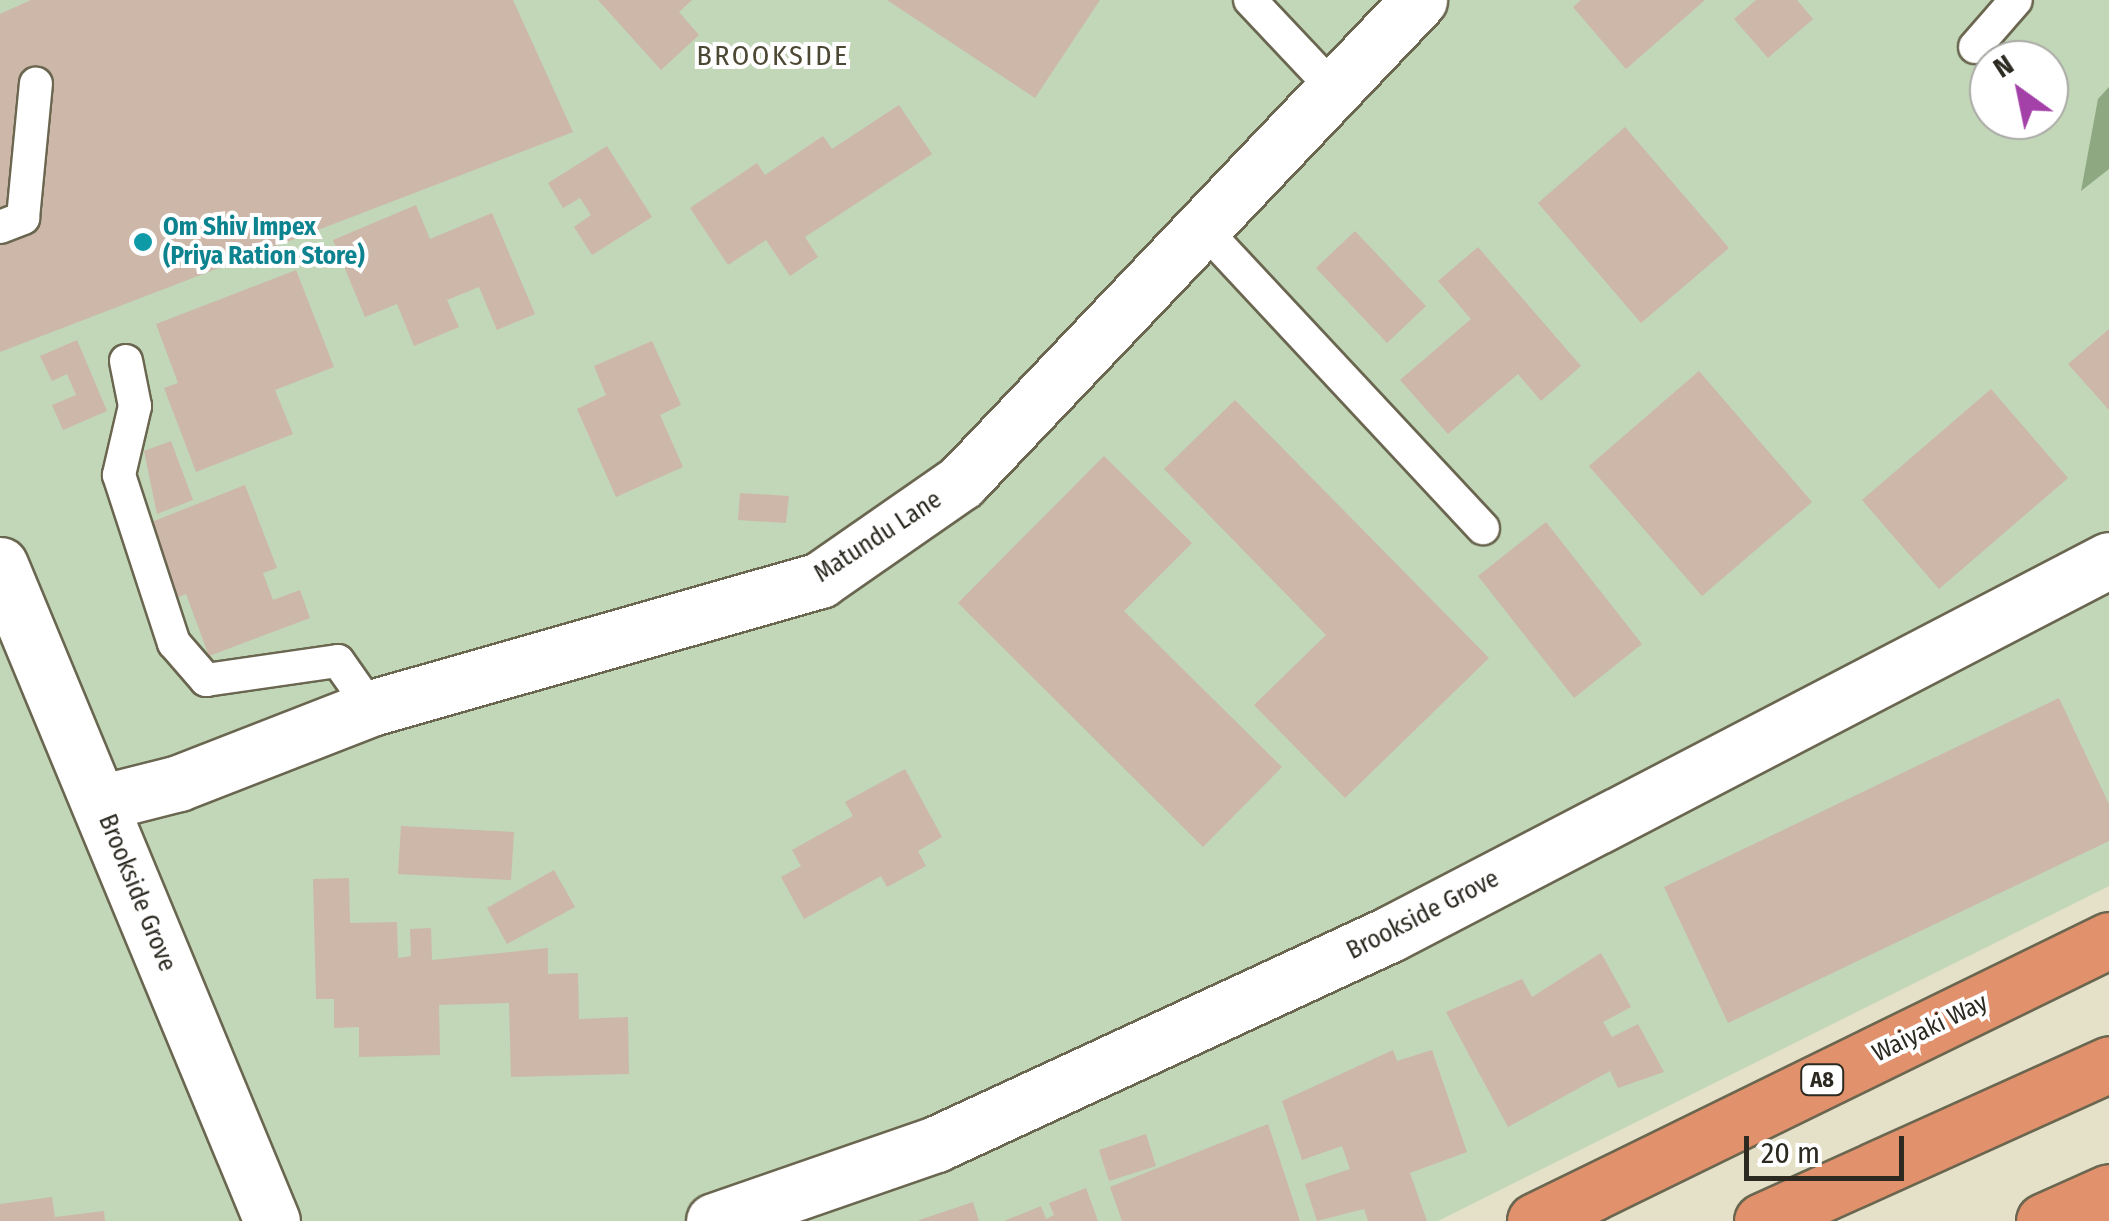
<!DOCTYPE html>
<style>
body{margin:0}
#map{position:relative;width:2109px;height:1221px;overflow:hidden;background:#e5e0c8;font-family:"Fira Sans Condensed",sans-serif}
div>[style]{position:absolute}
.green>*{inset:0;background:#c1d7b7}
.forest>*{inset:0;background:#8ea882}
.building>*{inset:0;background:#cdb7a8}
.roads{filter:drop-shadow(2px 0 #6a6650) drop-shadow(-2px 0 #6a6650) drop-shadow(0 2px #6a6650) drop-shadow(0 -2px #6a6650)}
.lane>*{height:32px;margin:-16px;padding:0 16px;transform-origin:16px;border-radius:16px;background:#fff}
.street>*{height:55px;margin:-27.5px;padding:0 27.5px;transform-origin:27.5px;border-radius:27.5px;background:#fff}
.highway>*{height:55px;margin:-27.5px;padding:0 27.5px;transform-origin:27.5px;border-radius:27.5px;background:#e1916b}
.dots>*{width:28px;height:28px;translate:-50% -50%;box-sizing:border-box;border:5px solid #fff;border-radius:50%}
span{translate:-50% -50%;white-space:nowrap;text-align:center;line-height:1.15;-webkit-text-stroke:8px #fff;paint-order:stroke}
.shield-label span{padding:2px 8px;background:#fff;border:2px solid;border-radius:8px;-webkit-text-stroke-width:0}
.shield-label{font-size:22px;color:#2b2920;font-weight:700}
.culture-label{font-size:25px;color:#0d838f;font-weight:700}
.left{translate:0 -50%;text-align:left}
.street-label{font-size:25px;color:#2b2920}
.neighbourhood-label{font-size:28px;color:#4c4834;letter-spacing:2.5px}
.north{position:absolute;left:1969px;top:40px;width:100px;height:100px;box-sizing:border-box;background:#fff;border:2px solid #aaa9a6;border-radius:50%;rotate:327deg;font-size:28px;font-weight:700;line-height:40px;text-align:center;color:#2b2920}
.north::after{content:'';display:block;margin:auto;width:35px;height:45px;background:#a441a8;clip-path:polygon(50% 0,100% 100%,50% 72%,0 100%)}
.scale{position:absolute;left:1744px;top:1136px;width:160px;height:45px;box-sizing:border-box;border:5px solid #2b2920;border-top:0;padding-left:12px;font-size:30px;line-height:35px;white-space:nowrap;color:#2b2920;-webkit-text-stroke:8px #fff;paint-order:stroke}
</style>
<div id="map">
<div class="green">
<div style="clip-path:polygon(evenodd,0 0,2109px 0,2109px 886px,1438px 1221px,0 1221px,0 0,1989px 60px,2049px 60px,2049px 120px,1989px 120px,1989px 60px)"></div>
</div>
<div class="forest">
<div style="clip-path:polygon(2109px 87px,2109px 169px,2081px 191px,2098px 99px)"></div>
</div>
<div class="building">
<div style="clip-path:polygon(31px 0,513px 0,573px 132px,0 352px,0 14px)"></div>
<div style="clip-path:polygon(598px 0,692px 0,679px 12px,699px 35px,661px 70px)"></div>
<div style="clip-path:polygon(887px 0,1100px 0,1035px 98px)"></div>
<div style="clip-path:polygon(1581px 0,1705px 0,1626px 69px,1573px 7px)"></div>
<div style="clip-path:polygon(1756px 0,1797px 0,1813px 19px,1768px 58px,1734px 19px)"></div>
<div style="clip-path:polygon(899px 105px,932px 154px,805px 237px,818px 257px,790px 276px,766px 240px,728px 265px,690px 208px,757px 163px,765px 175px,823px 136px,832px 149px)"></div>
<div style="clip-path:polygon(1625px 127px,1729px 248px,1641px 323px,1538px 203px)"></div>
<div style="clip-path:polygon(607px 146px,652px 217px,592px 255px,574px 227px,591px 215px,580px 198px,563px 208px,548px 183px)"></div>
<div style="clip-path:polygon(416px 205px,430px 239px,492px 213px,535px 314px,497px 330px,479px 287px,447px 300px,459px 327px,414px 346px,397px 304px,365px 317px,333px 240px)"></div>
<div style="clip-path:polygon(1355px 231px,1426px 306px,1387px 343px,1316px 268px)"></div>
<div style="clip-path:polygon(1478px 247px,1581px 366px,1541px 401px,1518px 374px,1448px 434px,1400px 380px,1471px 319px,1438px 281px)"></div>
<div style="clip-path:polygon(296px 270px,334px 367px,275px 390px,293px 434px,196px 472px,164px 388px,178px 383px,156px 324px)"></div>
<div style="clip-path:polygon(2109px 329px,2109px 410px,2068px 364px)"></div>
<div style="clip-path:polygon(77px 340px,107px 411px,63px 430px,52px 405px,76px 395px,67px 374px,52px 381px,40px 356px)"></div>
<div style="clip-path:polygon(652px 341px,681px 405px,660px 415px,683px 467px,616px 497px,577px 409px,606px 395px,594px 366px)"></div>
<div style="clip-path:polygon(1699px 371px,1812px 502px,1702px 596px,1589px 466px)"></div>
<div style="clip-path:polygon(1991px 389px,2068px 478px,1939px 589px,1862px 500px)"></div>
<div style="clip-path:polygon(1235px 400px,1489px 658px,1345px 798px,1254px 705px,1326px 635px,1164px 469px)"></div>
<div style="clip-path:polygon(171px 441px,193px 500px,157px 514px,144px 451px)"></div>
<div style="clip-path:polygon(1104px 456px,1192px 543px,1124px 611px,1282px 767px,1203px 847px,958px 603px)"></div>
<div style="clip-path:polygon(245px 485px,277px 568px,263px 573px,273px 600px,300px 590px,310px 618px,209px 656px,186px 594px,172px 600px,144px 525px)"></div>
<div style="clip-path:polygon(740px 493px,789px 496px,786px 523px,738px 520px)"></div>
<div style="clip-path:polygon(1546px 522px,1642px 644px,1574px 698px,1478px 576px)"></div>
<div style="clip-path:polygon(2059px 698px,2109px 804px,2109px 841px,1728px 1023px,1664px 887px)"></div>
<div style="clip-path:polygon(905px 769px,942px 837px,918px 851px,926px 866px,887px 887px,881px 876px,804px 919px,781px 877px,801px 866px,792px 850px,853px 816px,845px 802px)"></div>
<div style="clip-path:polygon(401px 826px,514px 832px,511px 880px,398px 874px)"></div>
<div style="clip-path:polygon(554px 870px,575px 907px,507px 944px,487px 908px)"></div>
<div style="clip-path:polygon(349px 878px,350px 923px,397px 922px,398px 958px,411px 956px,410px 929px,431px 928px,432px 960px,548px 948px,548px 974px,578px 973px,579px 1019px,628px 1017px,629px 1074px,511px 1077px,509px 1003px,439px 1005px,440px 1055px,359px 1057px,359px 1027px,334px 1028px,334px 999px,316px 999px,313px 879px)"></div>
<div style="clip-path:polygon(1601px 953px,1631px 1007px,1603px 1022px,1612px 1037px,1638px 1024px,1664px 1072px,1618px 1088px,1610px 1071px,1508px 1127px,1446px 1012px,1522px 979px,1532px 997px)"></div>
<div style="clip-path:polygon(1393px 1050px,1397px 1061px,1432px 1050px,1467px 1152px,1410px 1173px,1427px 1221px,1368px 1221px,1364px 1209px,1317px 1221px,1305px 1184px,1350px 1169px,1342px 1146px,1302px 1160px,1282px 1101px)"></div>
<div style="clip-path:polygon(1268px 1124px,1300px 1221px,1122px 1221px,1110px 1187px)"></div>
<div style="clip-path:polygon(1146px 1134px,1156px 1166px,1109px 1181px,1099px 1150px)"></div>
<div style="clip-path:polygon(1086px 1188px,1098px 1221px,1004px 1221px,1041px 1206px,1046px 1219px,1054px 1215px,1049px 1203px)"></div>
<div style="clip-path:polygon(52px 1197px,55px 1217px,104px 1211px,105px 1221px,0 1221px,0 1204px)"></div>
<div style="clip-path:polygon(973px 1202px,979px 1221px,919px 1221px,919px 1220px)"></div>
</div>
<div class="roads">
<div class="lane">
<div style="left:1250px;top:0;width:117px;rotate:46.7deg"></div>
<div style="left:1975px;top:47px;width:62px;rotate:-48.9deg"></div>
<div style="left:0;top:227px;width:25px;rotate:-21deg"></div>
<div style="left:23px;top:218px;width:135px;rotate:-84.5deg"></div>
<div style="left:1202px;top:227px;width:412px;rotate:47deg"></div>
<div style="left:126px;top:361px;width:46px;rotate:78.7deg"></div>
<div style="left:135px;top:406px;width:71px;rotate:103.1deg"></div>
<div style="left:119px;top:475px;width:177px;rotate:71.9deg"></div>
<div style="left:174px;top:643px;width:49px;rotate:49.1deg"></div>
<div style="left:206px;top:680px;width:133px;rotate:-8.2deg"></div>
<div style="left:338px;top:661px;width:57px;rotate:54.9deg"></div>
</div>
<div class="street">
<div style="left:0;top:565px;width:710px;rotate:67.48deg"></div>
<div style="left:100px;top:803px;width:81px;rotate:-14.2deg"></div>
<div style="left:179px;top:783px;width:206px;rotate:-21.3deg"></div>
<div style="left:371px;top:708px;width:467px;rotate:-15.9deg"></div>
<div style="left:820px;top:580px;width:172px;rotate:-34.8deg"></div>
<div style="left:961px;top:482px;width:665px;rotate:-46.46deg"></div>
<div style="left:714px;top:1221px;width:235px;rotate:-19.1deg"></div>
<div style="left:936px;top:1144px;width:500px;rotate:-24.82deg"></div>
<div style="left:1390px;top:934px;width:810px;rotate:-27.48deg"></div>
</div>
<div class="highway">
<div style="left:1535px;top:1221px;width:639px;rotate:-26.08deg"></div>
<div style="left:1762px;top:1221px;width:381px;rotate:-24.3deg"></div>
<div style="left:2044px;top:1221px;width:71px;rotate:-24deg"></div>
</div>
</div>
<div class="dots">
<div style="left:143px;top:242px;background:#0f9aa8"></div>
</div>
<div class="shield-label">
<span style="left:1822px;top:1080px">A8</span>
</div>
<div class="culture-label">
<span class="left" style="left:163px;top:242px">Om Shiv Impex<br>(Priya Ration Store)</span>
</div>
<div class="street-label">
<span style="left:878px;top:537px;rotate:-33deg">Matundu Lane</span>
<span style="left:137px;top:893px;rotate:68deg">Brookside Grove</span>
<span style="left:1423px;top:915px;rotate:-27deg">Brookside Grove</span>
<span style="left:1930px;top:1028px;rotate:-26deg">Waiyaki Way</span>
</div>
<div class="neighbourhood-label">
<span style="left:773px;top:56px">BROOKSIDE</span>
</div>
<div class="north">N</div>
<div class="scale">20 m</div>
</div>
